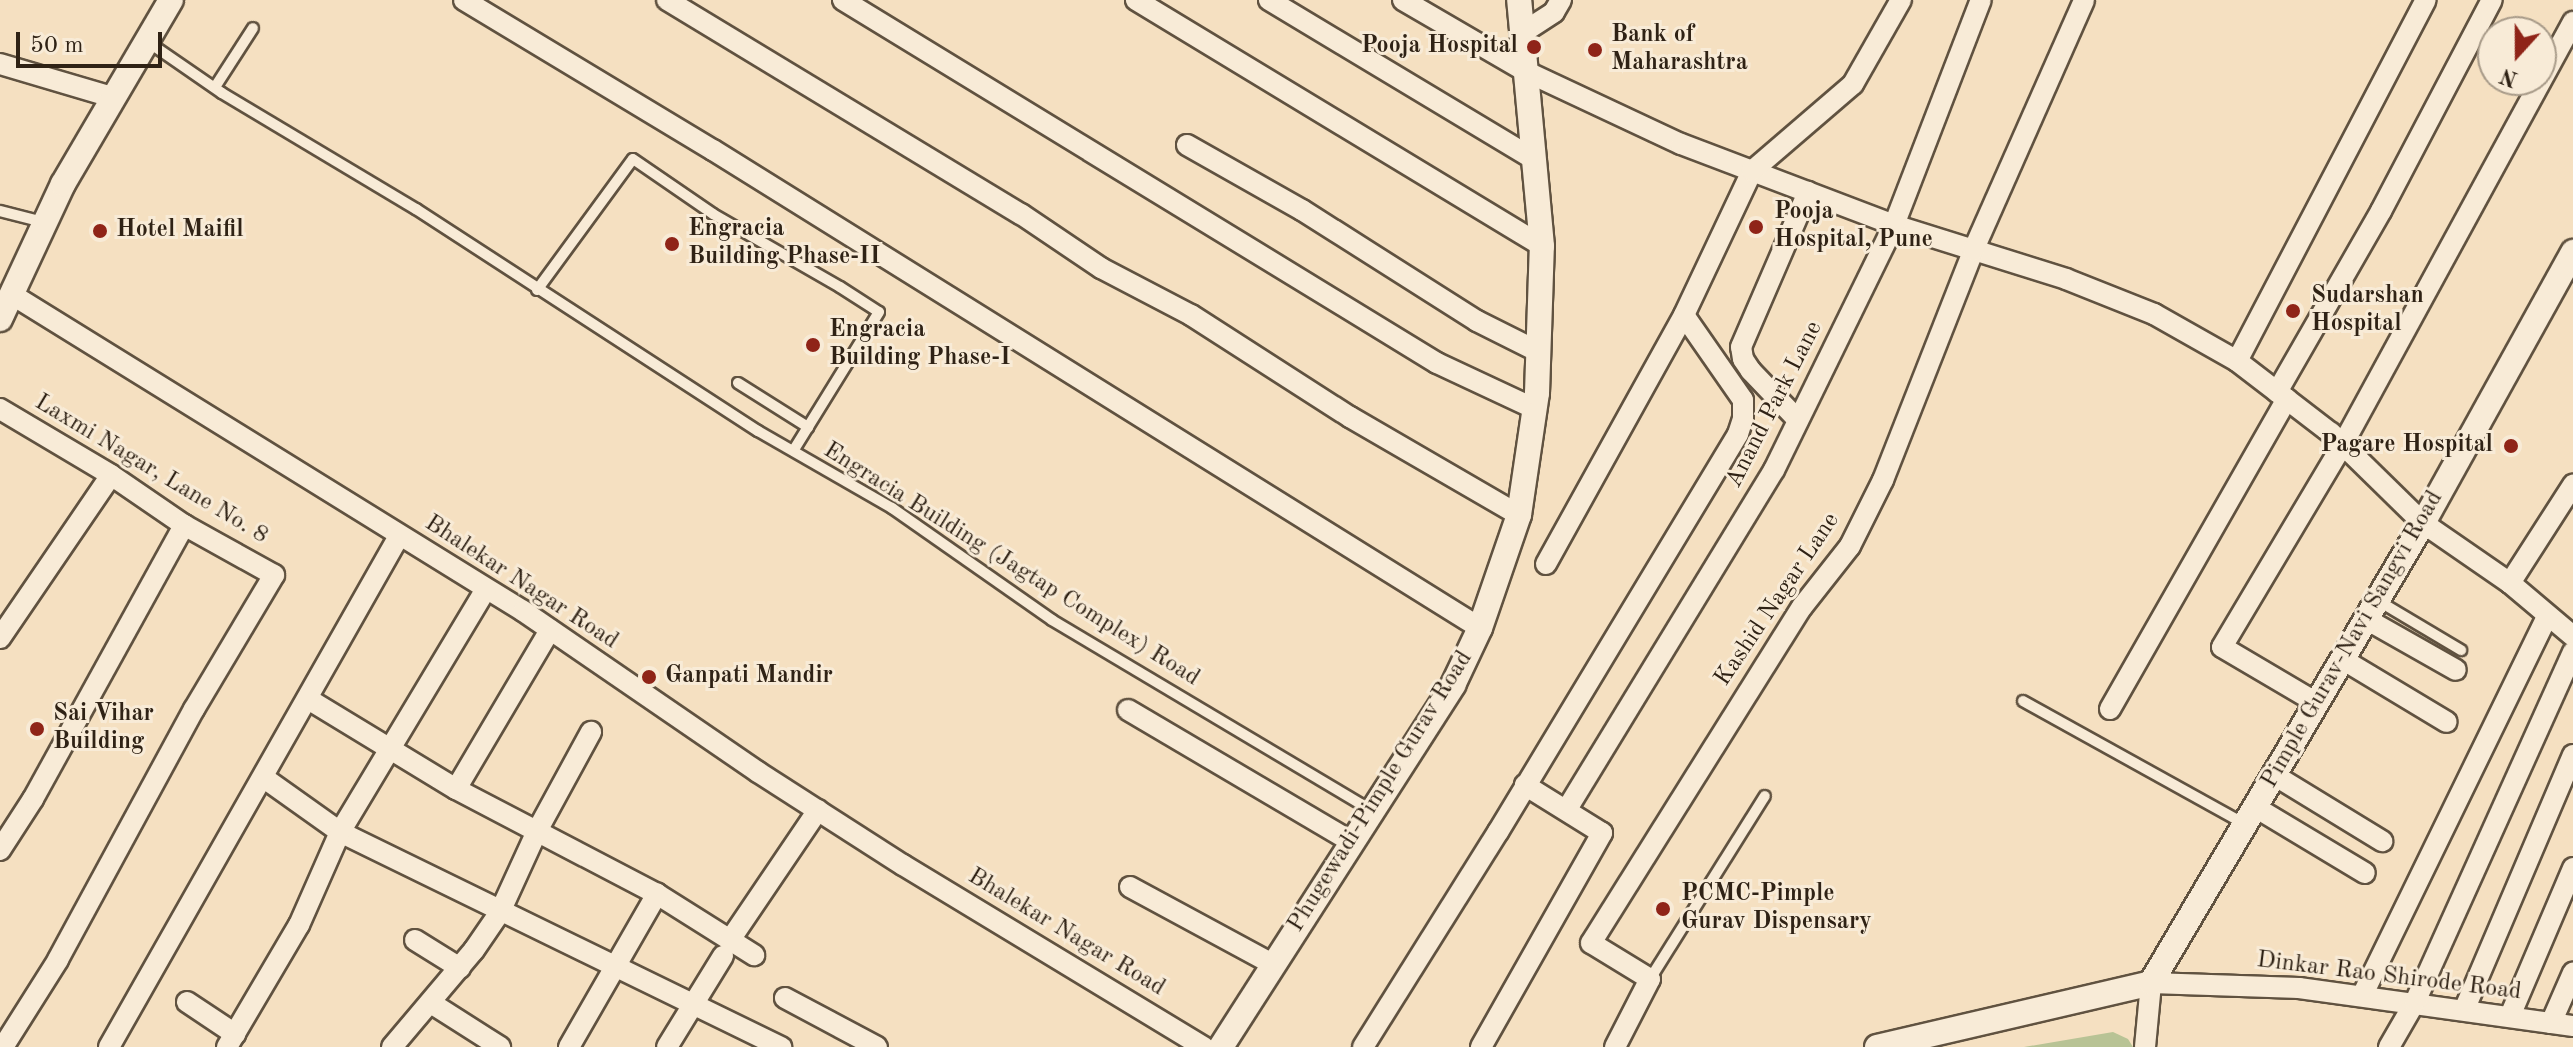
<!DOCTYPE html>
<style>
body{margin:0}
#map{position:relative;width:2573px;height:1047px;overflow:hidden;background:#f5e0c1;font-family:"Old Standard TT",serif}
div>[style]{position:absolute}
.green>*{inset:0;background:#b8c395}
.roads{filter:drop-shadow(2px 0 #605240) drop-shadow(-2px 0 #605240) drop-shadow(0 2px #605240) drop-shadow(0 -2px #605240)}
.service>*{height:10px;margin:-5px;padding:0 5px;transform-origin:5px;border-radius:5px;background:#f8ebd7}
.minor>*{height:20px;margin:-10px;padding:0 10px;transform-origin:10px;border-radius:10px;background:#f8ebd7}
.tertiary>*{height:24px;margin:-12px;padding:0 12px;transform-origin:12px;border-radius:12px;background:#f8ebd7}
.dots>*{width:22px;height:22px;translate:-50% -50%;box-sizing:border-box;border:4px solid #f8ebd7;border-radius:50%}
span{translate:-50% -50%;white-space:nowrap;text-align:center;line-height:1.15;-webkit-text-stroke:6px #f8ebd7;paint-order:stroke}
.poi-label{font-size:24px;color:#2f2215;font-weight:700}
.left{translate:0 -50%;text-align:left}
.right{translate:-100% -50%;text-align:right}
.street-label{font-size:24px;color:#2f2215}
.north{position:absolute;left:2477px;top:16px;width:80px;height:80px;box-sizing:border-box;background:#f8ebd7;border:2px solid #a89b89;border-radius:50%;rotate:201deg;font-size:22px;font-weight:700;line-height:32px;text-align:center;color:#2f2215}
.north::after{content:'';display:block;margin:auto;width:28px;height:36px;background:#8f2418;clip-path:polygon(50% 0,100% 100%,50% 72%,0 100%)}
.scale{position:absolute;left:16px;top:32px;width:146px;height:36px;box-sizing:border-box;border:4px solid #2f2215;border-top:0;padding-left:10px;font-size:24px;line-height:28px;white-space:nowrap;color:#2f2215;-webkit-text-stroke:6px #f8ebd7;paint-order:stroke}
</style>
<div id="map">
<div class="green">
<div style="clip-path:polygon(2113px 1032px,2128px 1039px,2133px 1047px,2024px 1047px)"></div>
</div>
<div class="roads">
<div class="service">
<div style="left:148px;top:42px;width:90px;rotate:34.6deg"></div>
<div style="left:222px;top:93px;width:226px;rotate:30.9deg"></div>
<div style="left:416px;top:209px;width:408px;rotate:33deg"></div>
<div style="left:758px;top:431px;width:155px;rotate:29.9deg"></div>
<div style="left:892px;top:508px;width:195px;rotate:35deg"></div>
<div style="left:1052px;top:620px;width:373px;rotate:30.8deg"></div>
<div style="left:215px;top:87px;width:70px;rotate:-57.2deg"></div>
<div style="left:0;top:211px;width:44px;rotate:14.3deg"></div>
<div style="left:537px;top:290px;width:162px;rotate:-53.8deg"></div>
<div style="left:633px;top:159px;width:97px;rotate:34.5deg"></div>
<div style="left:713px;top:214px;width:146px;rotate:29.9deg"></div>
<div style="left:840px;top:287px;width:46px;rotate:32.7deg"></div>
<div style="left:879px;top:312px;width:163px;rotate:121.7deg"></div>
<div style="left:738px;top:383px;width:83px;rotate:32.2deg"></div>
<div style="left:2377px;top:600px;width:98px;rotate:30.8deg"></div>
<div style="left:2023px;top:701px;width:254px;rotate:29deg"></div>
<div style="left:1650px;top:979px;width:216px;rotate:-57.9deg"></div>
</div>
<div class="minor">
<div style="left:464px;top:0;width:291px;rotate:31.1deg"></div>
<div style="left:713px;top:150px;width:904px;rotate:31.93deg"></div>
<div style="left:667px;top:0;width:414px;rotate:31.2deg"></div>
<div style="left:1021px;top:214px;width:97px;rotate:34deg"></div>
<div style="left:1101px;top:268px;width:102px;rotate:27.6deg"></div>
<div style="left:1191px;top:315px;width:189px;rotate:32.7deg"></div>
<div style="left:1350px;top:417px;width:195px;rotate:30.1deg"></div>
<div style="left:843px;top:0;width:696px;rotate:31.43deg"></div>
<div style="left:1437px;top:363px;width:108px;rotate:25.1deg"></div>
<div style="left:1136px;top:0;width:475px;rotate:31.2deg"></div>
<div style="left:1269px;top:0;width:309px;rotate:31deg"></div>
<div style="left:1403px;top:0;width:141px;rotate:30.2deg"></div>
<div style="left:1525px;top:71px;width:172px;rotate:25.1deg"></div>
<div style="left:1681px;top:144px;width:228px;rotate:20.8deg"></div>
<div style="left:1894px;top:225px;width:180px;rotate:17.4deg"></div>
<div style="left:2066px;top:279px;width:95px;rotate:21.7deg"></div>
<div style="left:2154px;top:314px;width:95px;rotate:29.5deg"></div>
<div style="left:2237px;top:361px;width:118px;rotate:37.5deg"></div>
<div style="left:2331px;top:433px;width:129px;rotate:44.4deg"></div>
<div style="left:2423px;top:523px;width:106px;rotate:34.6deg"></div>
<div style="left:2510px;top:583px;width:82px;rotate:40.1deg"></div>
<div style="left:1522px;top:33px;width:38px;rotate:-33deg"></div>
<div style="left:1554px;top:12px;width:14px;rotate:-60deg"></div>
<div style="left:0;top:64px;width:117px;rotate:16.4deg"></div>
<div style="left:1187px;top:145px;width:132px;rotate:29.5deg"></div>
<div style="left:1302px;top:210px;width:207px;rotate:32.4deg"></div>
<div style="left:1477px;top:321px;width:67px;rotate:26.6deg"></div>
<div style="left:11px;top:294px;width:602px;rotate:31.76deg"></div>
<div style="left:523px;top:611px;width:285px;rotate:34.4deg"></div>
<div style="left:758px;top:772px;width:172px;rotate:32.7deg"></div>
<div style="left:903px;top:865px;width:352px;rotate:31.2deg"></div>
<div style="left:2237px;top:361px;width:407px;rotate:-62.4deg"></div>
<div style="left:2277px;top:392px;width:209px;rotate:-60.1deg"></div>
<div style="left:2381px;top:211px;width:238px;rotate:-62.3deg"></div>
<div style="left:0;top:409px;width:129px;rotate:30.7deg"></div>
<div style="left:111px;top:475px;width:88px;rotate:34.4deg"></div>
<div style="left:184px;top:525px;width:103px;rotate:29.1deg"></div>
<div style="left:274px;top:575px;width:156px;rotate:120.8deg"></div>
<div style="left:194px;top:709px;width:285px;rotate:118.5deg"></div>
<div style="left:58px;top:960px;width:103px;rotate:122.3deg"></div>
<div style="left:1798px;top:420px;width:68px;rotate:-133.8deg"></div>
<div style="left:1751px;top:371px;width:14px;rotate:-124deg"></div>
<div style="left:1743px;top:359px;width:12px;rotate:-99deg"></div>
<div style="left:1741px;top:347px;width:169px;rotate:-66.6deg"></div>
<div style="left:1546px;top:564px;width:285px;rotate:-61deg"></div>
<div style="left:2510px;top:583px;width:117px;rotate:-57.3deg"></div>
<div style="left:2366px;top:619px;width:103px;rotate:29.5deg"></div>
<div style="left:0;top:638px;width:197px;rotate:-55.7deg"></div>
<div style="left:2342px;top:659px;width:122px;rotate:31deg"></div>
<div style="left:308px;top:699px;width:173px;rotate:31.3deg"></div>
<div style="left:456px;top:789px;width:185px;rotate:-59.4deg"></div>
<div style="left:2317px;top:703px;width:110px;rotate:-149.5deg"></div>
<div style="left:2222px;top:647px;width:236px;rotate:-59.2deg"></div>
<div style="left:2343px;top:444px;width:481px;rotate:-61.4deg"></div>
<div style="left:2110px;top:709px;width:357px;rotate:-60.3deg"></div>
<div style="left:1128px;top:710px;width:260px;rotate:30.5deg"></div>
<div style="left:2274px;top:775px;width:127px;rotate:31.4deg"></div>
<div style="left:264px;top:778px;width:93px;rotate:35.4deg"></div>
<div style="left:340px;top:832px;width:491px;rotate:26deg"></div>
<div style="left:456px;top:789px;width:227px;rotate:27.6deg"></div>
<div style="left:657px;top:894px;width:115px;rotate:32.2deg"></div>
<div style="left:2255px;top:807px;width:128px;rotate:31deg"></div>
<div style="left:1567px;top:809px;width:397px;rotate:-58.6deg"></div>
<div style="left:1774px;top:470px;width:273px;rotate:-63.9deg"></div>
<div style="left:1894px;top:225px;width:241px;rotate:-68.9deg"></div>
<div style="left:0;top:850px;width:61px;rotate:-57.1deg"></div>
<div style="left:33px;top:799px;width:313px;rotate:-61.1deg"></div>
<div style="left:1130px;top:887px;width:164px;rotate:28.4deg"></div>
<div style="left:415px;top:940px;width:53px;rotate:31.9deg"></div>
<div style="left:730px;top:940px;width:157px;rotate:-55.9deg"></div>
<div style="left:2362px;top:996px;width:423px;rotate:-64deg"></div>
<div style="left:785px;top:998px;width:104px;rotate:28deg"></div>
<div style="left:187px;top:1002px;width:58px;rotate:33.7deg"></div>
<div style="left:431px;top:1003px;width:82px;rotate:32.5deg"></div>
<div style="left:2465px;top:1008px;width:275px;rotate:-66.9deg"></div>
<div style="left:2510px;top:1016px;width:161px;rotate:-66.9deg"></div>
<div style="left:2551px;top:1023px;width:55px;rotate:-66.3deg"></div>
<div style="left:109px;top:1047px;width:588px;rotate:-60.42deg"></div>
<div style="left:227px;top:1047px;width:142px;rotate:-59.5deg"></div>
<div style="left:299px;top:925px;width:102px;rotate:-66.2deg"></div>
<div style="left:340px;top:832px;width:283px;rotate:-59deg"></div>
<div style="left:392px;top:1047px;width:127px;rotate:-49.8deg"></div>
<div style="left:474px;top:950px;width:46px;rotate:-55.6deg"></div>
<div style="left:500px;top:912px;width:89px;rotate:-65.4deg"></div>
<div style="left:537px;top:831px;width:113px;rotate:-61.4deg"></div>
<div style="left:569px;top:1047px;width:177px;rotate:-60.1deg"></div>
<div style="left:667px;top:1047px;width:107px;rotate:-58.4deg"></div>
<div style="left:1363px;top:1047px;width:254px;rotate:-57.9deg"></div>
<div style="left:1498px;top:832px;width:465px;rotate:-58.9deg"></div>
<div style="left:1738px;top:434px;width:16px;rotate:-72deg"></div>
<div style="left:1743px;top:419px;width:19px;rotate:-90deg"></div>
<div style="left:1743px;top:400px;width:103px;rotate:-124.8deg"></div>
<div style="left:1684px;top:315px;width:159px;rotate:-64.7deg"></div>
<div style="left:1752px;top:171px;width:133px;rotate:-40.7deg"></div>
<div style="left:1853px;top:84px;width:97px;rotate:-60.3deg"></div>
<div style="left:1481px;top:1047px;width:246px;rotate:-60.5deg"></div>
<div style="left:1602px;top:833px;width:91px;rotate:-148.1deg"></div>
<div style="left:1615px;top:1047px;width:76px;rotate:-62.8deg"></div>
<div style="left:1650px;top:979px;width:69px;rotate:-148.6deg"></div>
<div style="left:1591px;top:943px;width:397px;rotate:-57.9deg"></div>
<div style="left:1802px;top:607px;width:78px;rotate:-51.8deg"></div>
<div style="left:1850px;top:546px;width:74px;rotate:-63.4deg"></div>
<div style="left:1883px;top:480px;width:246px;rotate:-68.5deg"></div>
<div style="left:1973px;top:251px;width:274px;rotate:-66.1deg"></div>
<div style="left:2145px;top:1047px;width:64px;rotate:-84.6deg"></div>
<div style="left:2151px;top:983px;width:148px;rotate:1.9deg"></div>
<div style="left:2299px;top:988px;width:277px;rotate:7.9deg"></div>
<div style="left:2389px;top:1047px;width:52px;rotate:-60deg"></div>
<div style="left:2415px;top:1002px;width:384px;rotate:-65.7deg"></div>
</div>
<div class="tertiary">
<div style="left:0;top:319px;width:149px;rotate:-65deg"></div>
<div style="left:63px;top:184px;width:213px;rotate:-59.6deg"></div>
<div style="left:1221px;top:1047px;width:430px;rotate:-57.3deg"></div>
<div style="left:1453px;top:685px;width:63px;rotate:-64.7deg"></div>
<div style="left:1480px;top:628px;width:120px;rotate:-71deg"></div>
<div style="left:1519px;top:515px;width:123px;rotate:-81.6deg"></div>
<div style="left:1537px;top:393px;width:147px;rotate:-88.1deg"></div>
<div style="left:1542px;top:246px;width:247px;rotate:-95.3deg"></div>
<div style="left:1877px;top:1047px;width:281px;rotate:-13.1deg"></div>
<div style="left:2151px;top:983px;width:534px;rotate:-59.4deg"></div>
<div style="left:2423px;top:523px;width:310px;rotate:-61deg"></div>
</div>
</div>
<div class="dots">
<div style="left:1534px;top:47px;background:#8f2418"></div>
<div style="left:1595px;top:50px;background:#8f2418"></div>
<div style="left:1756px;top:227px;background:#8f2418"></div>
<div style="left:100px;top:231px;background:#8f2418"></div>
<div style="left:672px;top:244px;background:#8f2418"></div>
<div style="left:2293px;top:311px;background:#8f2418"></div>
<div style="left:813px;top:345px;background:#8f2418"></div>
<div style="left:2511px;top:446px;background:#8f2418"></div>
<div style="left:649px;top:677px;background:#8f2418"></div>
<div style="left:37px;top:729px;background:#8f2418"></div>
<div style="left:1663px;top:909px;background:#8f2418"></div>
</div>
<div class="poi-label">
<span class="left" style="left:1611px;top:50px">Bank of<br>Maharashtra</span>
<span class="right" style="left:1518px;top:47px">Pooja Hospital</span>
<span class="left" style="left:1774px;top:227px">Pooja<br>Hospital, Pune</span>
<span class="left" style="left:688px;top:244px">Engracia<br>Building Phase-II</span>
<span class="left" style="left:116px;top:231px">Hotel Maifil</span>
<span class="left" style="left:2311px;top:311px">Sudarshan<br>Hospital</span>
<span class="left" style="left:829px;top:345px">Engracia<br>Building Phase-I</span>
<span class="right" style="left:2493px;top:446px">Pagare Hospital</span>
<span class="left" style="left:665px;top:677px">Ganpati Mandir</span>
<span class="left" style="left:53px;top:729px">Sai Vihar<br>Building</span>
<span class="left" style="left:1681px;top:909px">PCMC-Pimple<br>Gurav Dispensary</span>
</div>
<div class="street-label">
<span style="left:1775px;top:405px;rotate:-63deg">Anand Park Lane</span>
<span style="left:151px;top:470px;rotate:31deg">Laxmi Nagar, Lane No. 8</span>
<span style="left:1011px;top:565px;rotate:32deg">Engracia Building (Jagtap Complex) Road</span>
<span style="left:521px;top:583px;rotate:33deg">Bhalekar Nagar Road</span>
<span style="left:1778px;top:600px;rotate:-56deg">Kashid Nagar Lane</span>
<span style="left:2353px;top:640px;rotate:-60deg">Pimple Gurav-Navi Sangvi Road</span>
<span style="left:1381px;top:792px;rotate:-58deg">Phugewadi-Pimple Gurav Road</span>
<span style="left:1066px;top:933px;rotate:31deg">Bhalekar Nagar Road</span>
<span style="left:2389px;top:977px;rotate:7deg">Dinkar Rao Shirode Road</span>
</div>
<div class="north">N</div>
<div class="scale">50 m</div>
</div>
